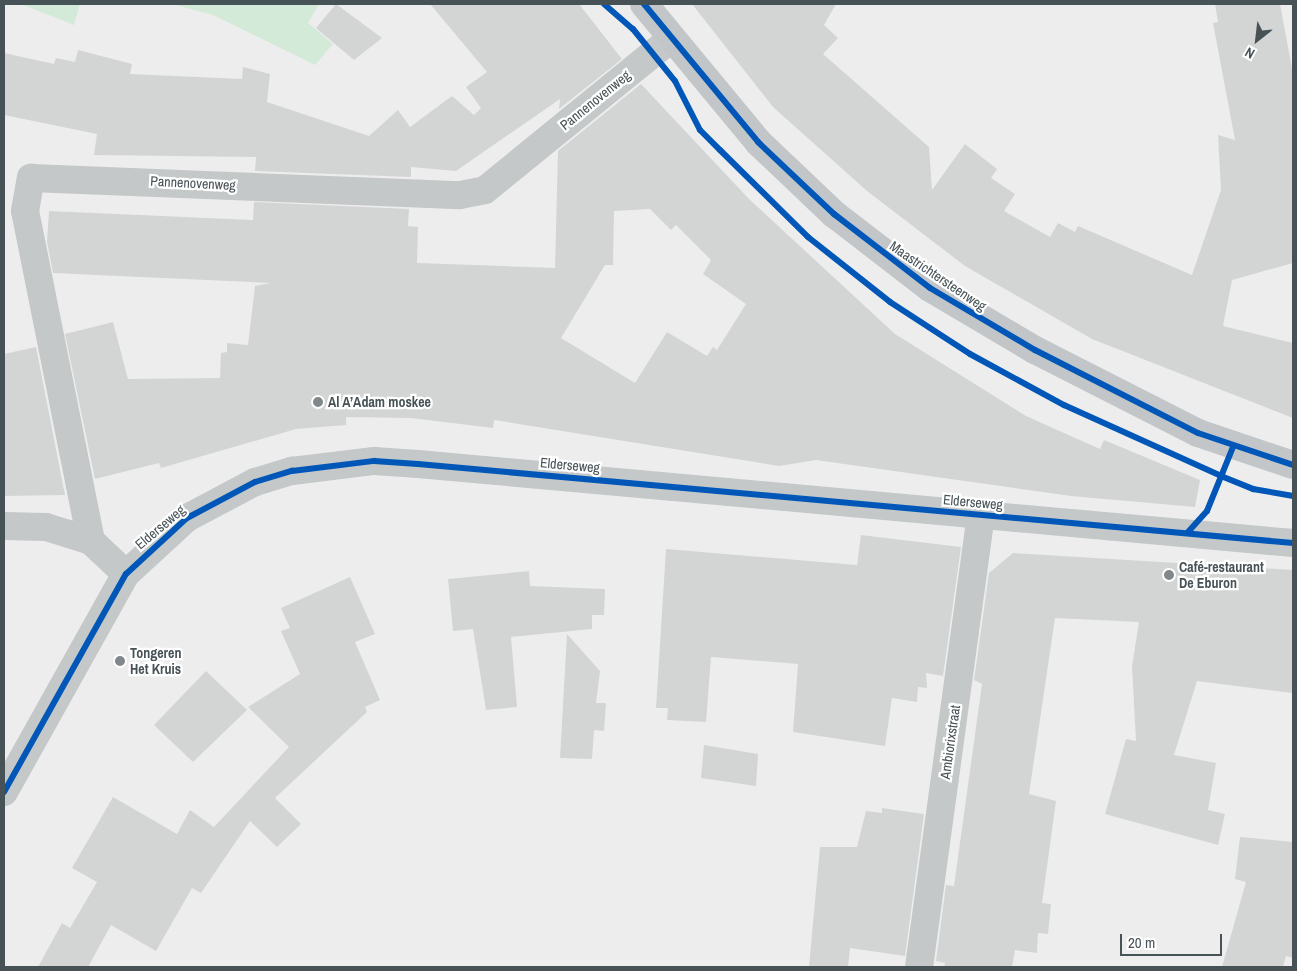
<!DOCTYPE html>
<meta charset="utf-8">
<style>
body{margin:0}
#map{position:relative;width:1297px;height:971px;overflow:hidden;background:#ededed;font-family:"Archivo Narrow",sans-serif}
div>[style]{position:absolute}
.green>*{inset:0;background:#d4ead8}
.building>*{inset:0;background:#d3d5d5}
.minor>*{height:28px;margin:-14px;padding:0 14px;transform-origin:14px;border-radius:14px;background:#c5c8c8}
.secondary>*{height:28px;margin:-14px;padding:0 14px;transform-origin:14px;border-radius:14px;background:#c4c8c9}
.primary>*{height:28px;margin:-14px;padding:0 14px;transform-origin:14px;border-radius:14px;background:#c2c6c8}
.cycleway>*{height:6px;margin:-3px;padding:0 3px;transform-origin:3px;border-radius:3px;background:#0057b8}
.dots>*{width:14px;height:14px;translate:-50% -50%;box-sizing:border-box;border:2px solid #fff;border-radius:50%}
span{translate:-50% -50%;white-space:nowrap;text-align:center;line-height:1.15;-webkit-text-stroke:4.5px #fff;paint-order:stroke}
.street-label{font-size:14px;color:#475257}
.poi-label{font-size:14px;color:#475257;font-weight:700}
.left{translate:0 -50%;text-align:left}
.frame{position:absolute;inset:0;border:5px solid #475257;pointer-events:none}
.north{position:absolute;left:1232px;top:15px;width:50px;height:50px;-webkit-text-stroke:4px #fff;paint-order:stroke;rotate:209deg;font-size:14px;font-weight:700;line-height:20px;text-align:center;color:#475257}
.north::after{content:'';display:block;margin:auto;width:18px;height:22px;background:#475257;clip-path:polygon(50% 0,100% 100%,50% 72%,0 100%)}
.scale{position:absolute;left:1120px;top:934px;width:102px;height:22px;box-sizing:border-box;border:2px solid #475257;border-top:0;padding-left:6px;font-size:15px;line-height:18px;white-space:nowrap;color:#475257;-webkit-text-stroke:4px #fff;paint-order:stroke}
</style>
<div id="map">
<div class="green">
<div style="clip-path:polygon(21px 4px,80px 4px,74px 25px)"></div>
<div style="clip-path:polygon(172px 4px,319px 4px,308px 23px,333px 44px,315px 65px,213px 15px)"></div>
</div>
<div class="building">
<div style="clip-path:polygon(336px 4px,382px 38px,354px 60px,316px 28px)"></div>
<div style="clip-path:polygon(430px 4px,579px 4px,622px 59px,559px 109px,560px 99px,456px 171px,411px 167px,411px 177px,255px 171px,256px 157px,94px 155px,97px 134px,4px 115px,4px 53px,54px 64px,56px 58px,75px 62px,78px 50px,132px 64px,130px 74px,242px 79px,243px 67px,270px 74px,267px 102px,369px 136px,398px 110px,410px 127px,452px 96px,474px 115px,481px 108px,466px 87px,487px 72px)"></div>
<div style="clip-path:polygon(692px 4px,836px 4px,824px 25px,838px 38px,823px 54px,929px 147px,932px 190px,965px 144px,997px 169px,991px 178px,1015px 194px,1004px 211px,1050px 237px,1058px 223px,1075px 232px,1078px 226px,1192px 275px,1221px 190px,1218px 135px,1235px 140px,1213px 23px,1218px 22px,1215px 4px,1280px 4px,1293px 74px,1293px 263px,1232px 280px,1223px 326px,1293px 343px,1293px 418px,1092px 339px,965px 266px,867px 191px,773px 107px)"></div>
<div style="clip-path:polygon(evenodd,641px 84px,749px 199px,895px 334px,1026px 416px,1100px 449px,1104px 440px,1200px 480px,1195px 507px,1071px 496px,816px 460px,779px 466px,494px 420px,493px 428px,411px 418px,346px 417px,346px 425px,296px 429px,161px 468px,159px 463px,95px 479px,65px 334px,113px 322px,128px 379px,220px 378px,221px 353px,227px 352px,227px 343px,248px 345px,255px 286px,271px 283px,53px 273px,47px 242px,49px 211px,253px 220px,254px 202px,409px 209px,408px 226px,418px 227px,417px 263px,555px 268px,558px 151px,641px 84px,650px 209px,671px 230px,676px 225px,711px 260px,703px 274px,746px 304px,717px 350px,713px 347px,707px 356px,667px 332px,635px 383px,561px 338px,605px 265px,613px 265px,614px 211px,650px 209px)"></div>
<div style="clip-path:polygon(36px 347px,65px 495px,4px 496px,4px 354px)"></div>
<div style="clip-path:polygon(861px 535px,961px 547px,943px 676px,926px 673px,927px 688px,918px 687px,917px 702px,892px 698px,885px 746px,793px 732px,798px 664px,711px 657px,706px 722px,667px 720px,668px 708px,656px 708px,666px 549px,857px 565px)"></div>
<div style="clip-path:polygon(1013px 553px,1293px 570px,1293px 693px,1197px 681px,1174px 755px,1216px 763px,1208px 810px,1225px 814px,1218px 845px,1105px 814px,1126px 739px,1136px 741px,1132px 666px,1139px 622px,1055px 618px,1029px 794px,1056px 801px,1042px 903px,1051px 904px,1048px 934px,1038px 933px,1037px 953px,1015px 950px,1012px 967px,944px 967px,945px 963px,936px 961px,946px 885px,954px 886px,982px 684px,974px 680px,989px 573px)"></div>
<div style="clip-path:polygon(529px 571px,530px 586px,605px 589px,604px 615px,592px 615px,592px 629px,511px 637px,517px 707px,486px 710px,473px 629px,453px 631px,448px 579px)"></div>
<div style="clip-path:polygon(350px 577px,375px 634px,355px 642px,380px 700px,365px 707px,367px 712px,275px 798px,301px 824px,277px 847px,250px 821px,201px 893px,192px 888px,156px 951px,111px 925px,88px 967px,38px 967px,62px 923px,70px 928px,97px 882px,72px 868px,113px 797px,177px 834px,190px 810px,214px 827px,289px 747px,248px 707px,300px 674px,281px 631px,290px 628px,281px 608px)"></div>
<div style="clip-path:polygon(567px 634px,600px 671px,596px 703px,606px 703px,604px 731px,594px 730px,592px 759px,560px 758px)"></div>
<div style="clip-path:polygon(206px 671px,247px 710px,193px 762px,154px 725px)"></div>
<div style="clip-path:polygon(704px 745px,758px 754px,756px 786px,701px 778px)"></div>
<div style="clip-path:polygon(882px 808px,924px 814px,905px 956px,850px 948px,848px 967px,809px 967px,820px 847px,857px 847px,866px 811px,882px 813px)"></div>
<div style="clip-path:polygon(1240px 837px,1293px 842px,1293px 958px,1286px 956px,1283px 967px,1222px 967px,1246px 882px,1235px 879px)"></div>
</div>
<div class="minor">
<div style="left:4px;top:526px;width:42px;rotate:1.4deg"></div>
<div style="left:46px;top:527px;width:47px;rotate:17.3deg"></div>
<div style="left:91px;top:541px;width:48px;rotate:43.3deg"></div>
<div style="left:91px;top:541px;width:337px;rotate:-101.3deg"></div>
<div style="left:25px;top:211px;width:34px;rotate:-80deg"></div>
<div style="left:31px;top:178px;width:429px;rotate:2.3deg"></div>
<div style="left:460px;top:195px;width:25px;rotate:-11deg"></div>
<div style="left:485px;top:190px;width:240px;rotate:-39.1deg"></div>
<div style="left:919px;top:967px;width:455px;rotate:-82.2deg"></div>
</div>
<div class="secondary">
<div style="left:4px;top:792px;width:250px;rotate:-60.8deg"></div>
<div style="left:126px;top:574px;width:83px;rotate:-42.6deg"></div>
<div style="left:187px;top:518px;width:77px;rotate:-27.9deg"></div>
<div style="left:255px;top:482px;width:39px;rotate:-17deg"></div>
<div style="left:292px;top:471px;width:83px;rotate:-7deg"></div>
<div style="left:374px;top:461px;width:44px;rotate:3.9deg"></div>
<div style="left:418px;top:464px;width:879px;rotate:5.16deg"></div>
</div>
<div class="primary">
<div style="left:644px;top:4px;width:179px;rotate:50.4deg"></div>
<div style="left:758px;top:142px;width:105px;rotate:43.5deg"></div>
<div style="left:834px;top:214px;width:121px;rotate:37.6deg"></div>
<div style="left:930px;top:288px;width:122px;rotate:30.6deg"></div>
<div style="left:1035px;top:350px;width:183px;rotate:27deg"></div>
<div style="left:1198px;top:433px;width:100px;rotate:18.6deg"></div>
</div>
<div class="cycleway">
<div style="left:604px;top:4px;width:38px;rotate:41deg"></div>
<div style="left:633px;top:29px;width:67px;rotate:51.1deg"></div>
<div style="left:675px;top:81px;width:55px;rotate:63deg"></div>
<div style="left:700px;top:130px;width:28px;rotate:45deg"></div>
<div style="left:720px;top:150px;width:124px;rotate:44.7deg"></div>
<div style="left:808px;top:237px;width:105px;rotate:38.4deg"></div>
<div style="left:890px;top:302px;width:95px;rotate:33deg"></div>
<div style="left:970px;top:354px;width:107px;rotate:28.5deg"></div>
<div style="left:1064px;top:405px;width:172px;rotate:24.3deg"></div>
<div style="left:1221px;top:476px;width:35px;rotate:22deg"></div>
<div style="left:1253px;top:489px;width:41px;rotate:9.9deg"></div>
<div style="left:644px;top:4px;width:179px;rotate:50.4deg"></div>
<div style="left:758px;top:142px;width:105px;rotate:43.5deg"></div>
<div style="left:834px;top:214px;width:121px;rotate:37.6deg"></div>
<div style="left:930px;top:288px;width:122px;rotate:30.6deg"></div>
<div style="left:1035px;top:350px;width:183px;rotate:27deg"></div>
<div style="left:1198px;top:433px;width:100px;rotate:18.6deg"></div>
<div style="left:1188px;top:532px;width:28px;rotate:-48deg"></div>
<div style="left:1207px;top:511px;width:69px;rotate:-67.9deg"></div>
<div style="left:4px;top:792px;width:250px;rotate:-60.8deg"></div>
<div style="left:126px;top:574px;width:83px;rotate:-42.6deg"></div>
<div style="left:187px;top:518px;width:77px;rotate:-27.9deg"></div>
<div style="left:255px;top:482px;width:39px;rotate:-17deg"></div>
<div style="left:292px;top:471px;width:83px;rotate:-7deg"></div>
<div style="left:374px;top:461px;width:44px;rotate:3.9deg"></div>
<div style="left:418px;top:464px;width:879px;rotate:5.16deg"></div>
</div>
<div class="dots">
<div style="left:318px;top:402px;background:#81888c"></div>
<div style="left:1169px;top:575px;background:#81888c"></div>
<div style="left:120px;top:661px;background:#81888c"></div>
</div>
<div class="street-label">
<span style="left:595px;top:100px;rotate:-39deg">Pannenovenweg</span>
<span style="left:193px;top:183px;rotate:3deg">Pannenovenweg</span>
<span style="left:938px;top:276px;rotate:34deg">Maastrichtersteenweg</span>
<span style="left:570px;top:465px;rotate:5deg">Elderseweg</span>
<span style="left:973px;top:502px;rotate:5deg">Elderseweg</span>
<span style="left:160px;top:527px;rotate:-40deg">Elderseweg</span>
<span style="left:950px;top:742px;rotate:-82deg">Ambiorixstraat</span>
</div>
<div class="poi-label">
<span class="left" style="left:328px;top:402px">Al A’Adam moskee</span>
<span class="left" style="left:1179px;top:575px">Café-restaurant<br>De Eburon</span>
<span class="left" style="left:130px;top:661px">Tongeren<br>Het Kruis</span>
</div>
<div class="frame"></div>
<div class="north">N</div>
<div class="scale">20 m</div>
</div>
